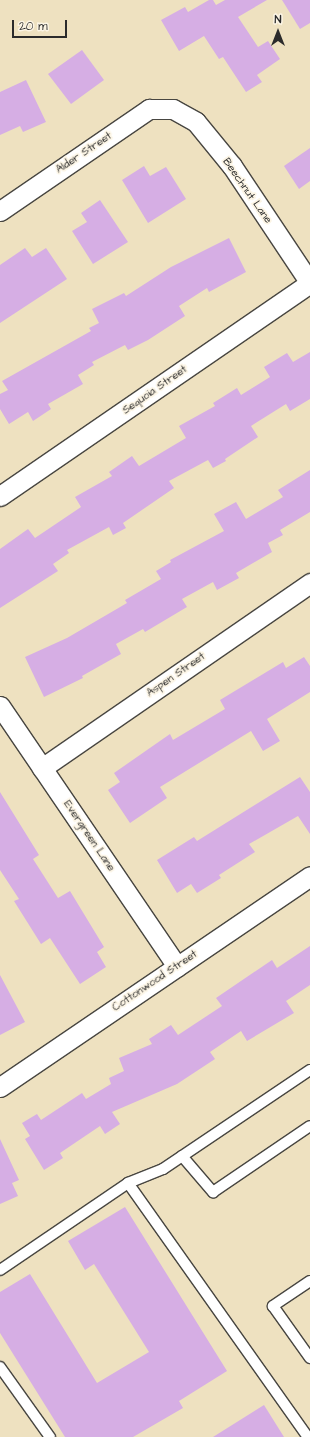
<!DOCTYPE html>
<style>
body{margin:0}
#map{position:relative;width:310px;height:1437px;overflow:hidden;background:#eee1c0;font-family:"Architects Daughter",sans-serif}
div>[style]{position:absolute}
.building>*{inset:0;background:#d6aee4}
.roads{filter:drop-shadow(1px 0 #484641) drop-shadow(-1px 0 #484641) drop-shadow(0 1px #484641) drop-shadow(0 -1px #484641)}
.lane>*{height:10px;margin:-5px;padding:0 5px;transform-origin:5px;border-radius:5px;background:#fff}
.street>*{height:19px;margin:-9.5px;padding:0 9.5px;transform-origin:9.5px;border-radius:9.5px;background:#fff}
span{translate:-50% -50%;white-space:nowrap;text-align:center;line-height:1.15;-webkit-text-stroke:3.5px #fcf5e5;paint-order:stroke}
.street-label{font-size:11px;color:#2b2b2b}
.north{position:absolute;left:258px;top:12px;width:40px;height:40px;-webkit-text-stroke:3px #fcf5e5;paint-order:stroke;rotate:0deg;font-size:11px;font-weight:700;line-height:16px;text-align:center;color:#2b2b2b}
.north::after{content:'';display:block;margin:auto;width:14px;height:18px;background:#2b2b2b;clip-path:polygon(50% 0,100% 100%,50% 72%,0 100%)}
.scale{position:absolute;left:12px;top:20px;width:55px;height:18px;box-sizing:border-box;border:2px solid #2b2b2b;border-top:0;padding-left:5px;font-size:12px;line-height:14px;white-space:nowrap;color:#2b2b2b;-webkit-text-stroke:3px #fcf5e5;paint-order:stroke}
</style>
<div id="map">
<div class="building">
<div style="clip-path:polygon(209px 0,213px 0,216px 5px,225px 0,267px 0,238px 17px,258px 47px,268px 41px,280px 59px,257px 75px,262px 82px,246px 92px,223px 57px,219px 59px,204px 36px,179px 51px,161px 20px,185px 7px,188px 12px)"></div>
<div style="clip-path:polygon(282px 0,310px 0,310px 23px,300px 29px)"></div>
<div style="clip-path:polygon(82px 50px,104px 80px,71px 104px,48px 74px)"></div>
<div style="clip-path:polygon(26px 80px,46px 122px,23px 132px,20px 126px,0 135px,0 92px)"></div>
<div style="clip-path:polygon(310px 148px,310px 181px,299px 189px,284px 166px)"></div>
<div style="clip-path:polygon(144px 166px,150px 176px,166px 167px,186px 199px,148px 223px,122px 180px)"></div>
<div style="clip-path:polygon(100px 200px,128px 242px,93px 264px,72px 231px,87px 222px,81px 213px)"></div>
<div style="clip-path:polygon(229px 238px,246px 272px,209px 292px,207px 288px,179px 306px,185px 316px,148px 340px,128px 350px,125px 345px,92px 362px,94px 365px,78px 375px,83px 384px,48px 404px,51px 409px,33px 421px,28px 412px,9px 424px,0 409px,0 394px,8px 390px,2px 381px,91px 331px,89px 328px,99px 323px,92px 309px,124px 293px,126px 296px,171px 267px)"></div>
<div style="clip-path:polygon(25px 248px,32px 257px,46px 248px,67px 279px,0 323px,0 265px)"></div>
<div style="clip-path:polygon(310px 352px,310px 399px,290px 411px,286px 404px,251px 426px,258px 437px,225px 459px,226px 461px,213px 468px,208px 460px,169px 481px,174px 488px,123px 523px,126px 528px,113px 535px,109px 527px,67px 550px,69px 553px,53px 564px,58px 571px,0 608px,0 549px,28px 529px,35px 538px,81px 507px,75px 497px,112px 476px,109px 472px,132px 456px,139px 466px,186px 438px,179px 426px,215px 406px,213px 403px,237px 388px,241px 395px,270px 377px,264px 367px,287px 353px,293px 362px)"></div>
<div style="clip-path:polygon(310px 470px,310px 512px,280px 530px,283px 535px,268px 543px,272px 552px,236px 573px,239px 578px,217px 590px,213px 582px,182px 599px,187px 607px,145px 632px,143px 629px,116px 644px,121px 654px,82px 676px,83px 678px,44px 697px,25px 657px,67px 638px,127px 603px,125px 600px,161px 579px,156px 571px,171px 562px,170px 560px,224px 531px,214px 514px,236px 502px,246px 519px,283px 497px,278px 490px)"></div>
<div style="clip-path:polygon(304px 657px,310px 666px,310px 692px,267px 719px,280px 741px,263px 751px,251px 731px,160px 787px,167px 798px,130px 823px,108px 790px,120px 782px,114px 773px,170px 734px,173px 740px,225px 709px,220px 700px,283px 662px,286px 668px)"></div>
<div style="clip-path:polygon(300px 777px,310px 792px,310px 834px,298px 816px,249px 844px,255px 852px,219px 875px,221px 878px,197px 893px,191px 884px,177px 893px,157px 860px,194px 837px,197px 841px)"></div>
<div style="clip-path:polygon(0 792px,39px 855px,33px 859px,58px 898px,70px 891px,104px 947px,97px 952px,106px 967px,80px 984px,50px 938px,41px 944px,14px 901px,19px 899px,0 870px)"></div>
<div style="clip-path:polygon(310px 946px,310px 985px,286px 1001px,294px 1013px,247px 1041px,241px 1031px,210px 1052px,215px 1059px,177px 1084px,112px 1112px,120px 1124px,105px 1134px,100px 1126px,60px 1153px,63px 1158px,44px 1170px,25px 1139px,30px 1136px,22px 1123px,37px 1114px,41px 1120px,82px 1093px,86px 1099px,111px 1084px,109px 1078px,124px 1071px,119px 1058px,152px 1044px,149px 1039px,171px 1025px,178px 1035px,222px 1006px,216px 998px,272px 960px,277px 968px)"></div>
<div style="clip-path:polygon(0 975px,25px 1022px,0 1035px)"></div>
<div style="clip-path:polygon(0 1139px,19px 1180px,12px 1183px,18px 1196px,0 1204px)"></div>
<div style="clip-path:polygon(125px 1207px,227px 1371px,179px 1401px,183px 1408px,133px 1437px,65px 1437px,0 1333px,0 1292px,30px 1274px,97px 1383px,149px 1352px,94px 1264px,85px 1270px,68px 1241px)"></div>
<div style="clip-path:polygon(264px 1405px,284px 1437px,213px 1437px)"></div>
</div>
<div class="roads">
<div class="lane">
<div style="left:182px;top:1156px;width:48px;rotate:49.3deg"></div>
<div style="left:213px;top:1192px;width:117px;rotate:-34.2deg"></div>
<div style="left:128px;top:1183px;width:38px;rotate:-22deg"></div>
<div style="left:163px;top:1169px;width:177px;rotate:-34deg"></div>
<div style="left:0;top:1270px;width:155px;rotate:-34.2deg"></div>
<div style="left:128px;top:1183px;width:311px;rotate:54.7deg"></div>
<div style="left:310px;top:1281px;width:45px;rotate:146deg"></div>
<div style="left:273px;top:1306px;width:64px;rotate:54.6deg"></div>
<div style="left:0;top:1367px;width:86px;rotate:54.5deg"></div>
</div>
<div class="street">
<div style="left:0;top:211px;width:181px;rotate:-34.4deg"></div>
<div style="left:149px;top:109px;width:24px"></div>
<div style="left:173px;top:109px;width:26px;rotate:29deg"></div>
<div style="left:196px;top:122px;width:57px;rotate:50.7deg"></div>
<div style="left:232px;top:166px;width:141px;rotate:56.3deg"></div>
<div style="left:0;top:496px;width:376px;rotate:-34.5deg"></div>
<div style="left:0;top:706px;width:315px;rotate:55.8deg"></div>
<div style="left:42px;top:768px;width:326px;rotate:-34.6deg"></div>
<div style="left:0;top:1087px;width:375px;rotate:-34.2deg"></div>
</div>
</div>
<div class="street-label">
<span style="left:84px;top:153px;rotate:-34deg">Alder Street</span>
<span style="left:247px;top:191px;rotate:55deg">Beechnut Lane</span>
<span style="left:155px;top:390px;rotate:-35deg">Sequoia Street</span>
<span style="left:176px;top:675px;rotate:-35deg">Aspen Street</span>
<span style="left:89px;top:836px;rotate:56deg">Evergreen Lane</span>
<span style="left:155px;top:981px;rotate:-34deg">Cottonwood Street</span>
</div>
<div class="north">N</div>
<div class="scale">20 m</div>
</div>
